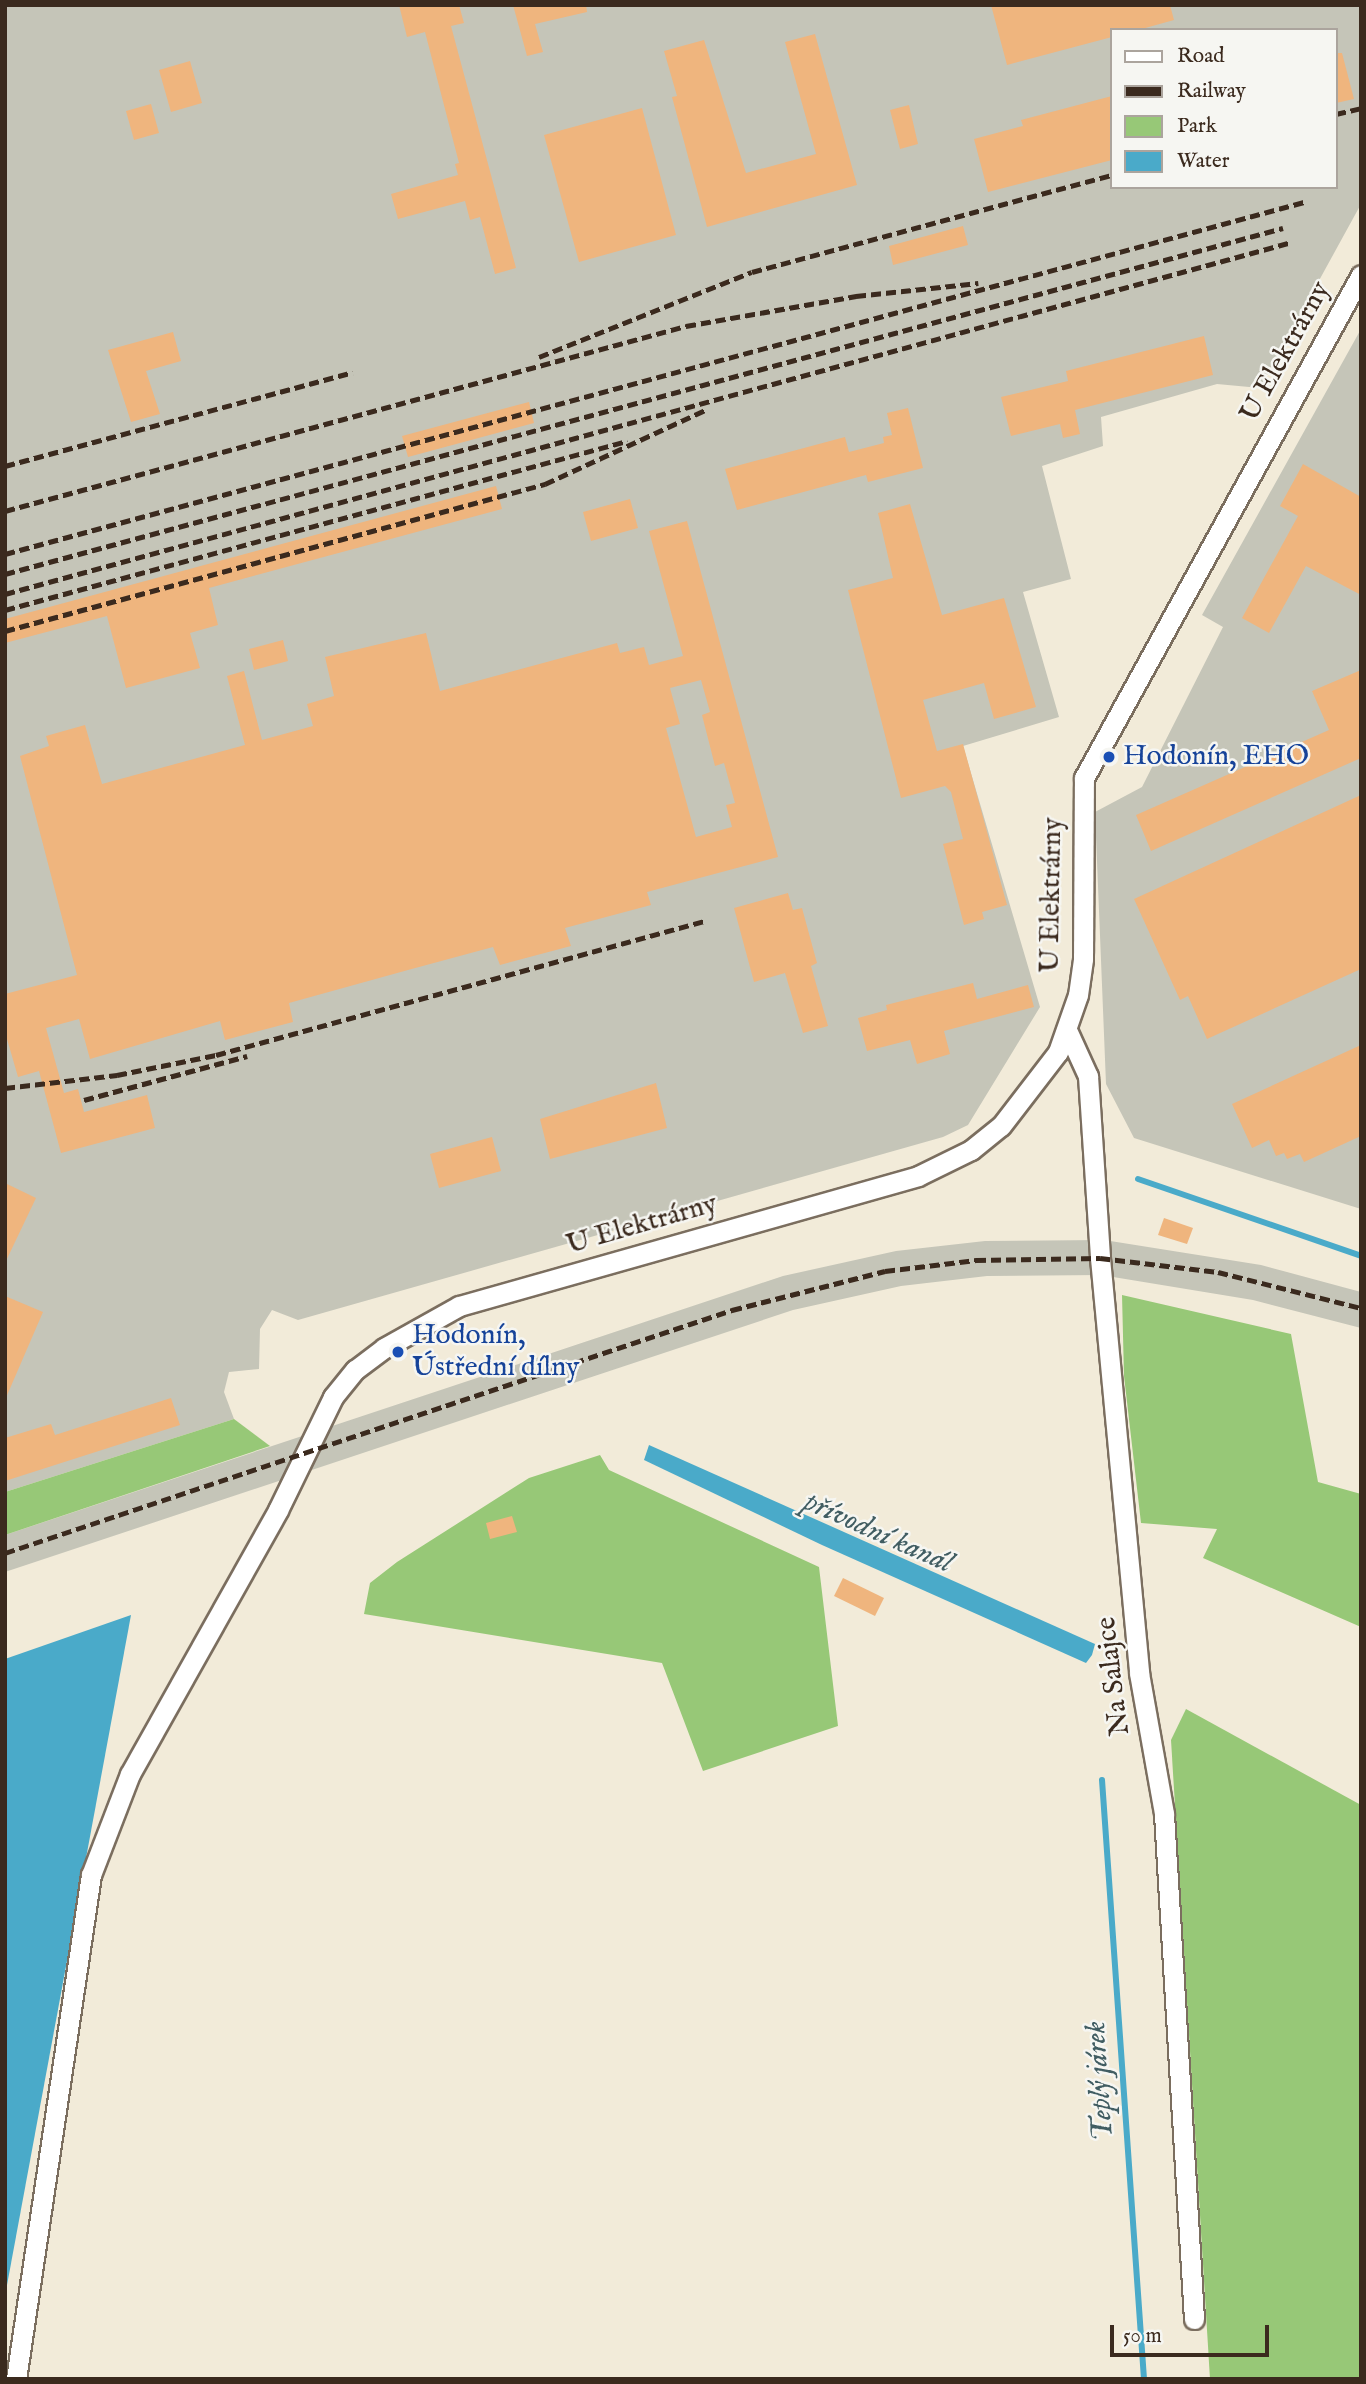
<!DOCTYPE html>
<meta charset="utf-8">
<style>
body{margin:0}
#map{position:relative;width:1366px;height:2384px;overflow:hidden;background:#f2ebd9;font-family:"IM FELL English",serif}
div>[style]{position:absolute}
.industrial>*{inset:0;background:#c5c5b8}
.green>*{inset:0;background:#97c877}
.water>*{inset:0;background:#4aaac9}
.stream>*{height:6px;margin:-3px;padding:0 3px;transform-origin:3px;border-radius:3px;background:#4aaac9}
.building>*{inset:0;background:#efb57e}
.roads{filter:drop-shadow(2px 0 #7b6e5f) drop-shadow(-2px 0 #7b6e5f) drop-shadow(0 2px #7b6e5f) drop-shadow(0 -2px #7b6e5f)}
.minor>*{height:19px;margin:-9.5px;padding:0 9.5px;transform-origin:9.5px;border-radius:9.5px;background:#fff}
.rail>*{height:5px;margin-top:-2.5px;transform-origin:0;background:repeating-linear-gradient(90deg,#3b2a1e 0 10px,transparent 0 15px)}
.dots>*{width:19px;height:19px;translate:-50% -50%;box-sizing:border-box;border:4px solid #f6f6f2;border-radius:50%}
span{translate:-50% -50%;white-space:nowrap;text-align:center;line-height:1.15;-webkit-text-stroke:5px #f6f6f2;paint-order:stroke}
.street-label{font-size:28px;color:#3b2a1e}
.transit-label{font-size:28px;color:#164399}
.left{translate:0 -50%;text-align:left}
.water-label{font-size:30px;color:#415d62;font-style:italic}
.frame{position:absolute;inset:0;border:7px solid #3b2a1e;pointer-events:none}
.legend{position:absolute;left:1110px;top:28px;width:228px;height:161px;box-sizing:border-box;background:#f6f6f2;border:2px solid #aba49d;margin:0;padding:9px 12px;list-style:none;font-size:21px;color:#3b2a1e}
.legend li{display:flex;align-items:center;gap:14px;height:35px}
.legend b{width:35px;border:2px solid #aba49d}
.scale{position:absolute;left:1110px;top:2325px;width:159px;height:32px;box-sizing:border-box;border:4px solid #3b2a1e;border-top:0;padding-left:9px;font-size:21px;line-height:24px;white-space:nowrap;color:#3b2a1e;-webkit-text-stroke:5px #f6f6f2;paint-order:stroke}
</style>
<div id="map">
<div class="industrial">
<div style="clip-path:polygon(evenodd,5px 5px,1361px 5px,1361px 204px,1260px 388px,1217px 384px,1101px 417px,1103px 446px,1042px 466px,1071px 579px,1023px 592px,1059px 717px,963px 746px,1040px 1007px,968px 1125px,943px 1137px,298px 1320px,272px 1310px,260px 1329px,259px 1369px,229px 1372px,224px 1392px,234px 1419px,5px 1492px,5px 5px,1112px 30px,1336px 30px,1336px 187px,1112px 187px,1112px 30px)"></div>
<div style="clip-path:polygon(1361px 329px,1361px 1209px,1134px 1138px,1106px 1084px,1095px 812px,1142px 787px,1223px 627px,1202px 615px)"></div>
<div style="clip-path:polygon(1104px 1240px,1261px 1265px,1361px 1292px,1361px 1328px,1253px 1300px,1101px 1275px,987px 1276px,901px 1286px,793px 1310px,5px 1572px,5px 1535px,783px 1276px,896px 1251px,985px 1241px)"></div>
</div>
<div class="green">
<div style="clip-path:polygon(1122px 1295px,1291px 1334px,1318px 1482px,1361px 1494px,1361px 1627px,1203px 1558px,1217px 1529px,1141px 1523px,1124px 1376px)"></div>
<div style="clip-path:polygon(234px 1419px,270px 1446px,5px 1535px,5px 1492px)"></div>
<div style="clip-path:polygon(600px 1455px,609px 1470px,819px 1567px,838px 1726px,703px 1771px,662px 1663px,364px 1614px,370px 1583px,397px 1562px,529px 1478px)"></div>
<div style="clip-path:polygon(1186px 1709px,1361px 1805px,1361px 2379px,1210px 2379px,1171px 1740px)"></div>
</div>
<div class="water">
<div style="clip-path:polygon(649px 1445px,1095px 1644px,1092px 1655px,1086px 1663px,822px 1545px,644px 1460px)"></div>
<div style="clip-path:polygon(131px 1615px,5px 2296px,5px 1659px)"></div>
</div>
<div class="stream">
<div style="left:1138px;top:1179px;width:236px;rotate:19deg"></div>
<div style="left:1102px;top:1780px;width:600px;rotate:85.99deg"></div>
</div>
<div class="building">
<div style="clip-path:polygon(399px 5px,459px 5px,464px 23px,451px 26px,516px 268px,495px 274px,480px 217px,470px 220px,465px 201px,398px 219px,391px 194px,458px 175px,455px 164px,459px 163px,425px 32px,407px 37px)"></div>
<div style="clip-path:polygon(513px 5px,586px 5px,587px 12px,535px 24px,543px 52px,527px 56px)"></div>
<div style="clip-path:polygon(991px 5px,1170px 5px,1174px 20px,1138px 30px,1112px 30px,1112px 37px,1007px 65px)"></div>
<div style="clip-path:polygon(815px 34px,857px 185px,707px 227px,672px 97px,677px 96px,664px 51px,704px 40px,746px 173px,816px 154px,785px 42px)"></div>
<div style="clip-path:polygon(1336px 53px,1342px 53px,1354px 99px,1336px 103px)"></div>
<div style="clip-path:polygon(190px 61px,202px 103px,171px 112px,159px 70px)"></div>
<div style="clip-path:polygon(1112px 96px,1112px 160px,988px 192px,974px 139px,1023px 126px,1021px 120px)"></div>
<div style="clip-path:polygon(151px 104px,159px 133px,134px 140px,126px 111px)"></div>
<div style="clip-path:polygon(909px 105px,918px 144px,900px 149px,890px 110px)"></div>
<div style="clip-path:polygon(642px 108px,676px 235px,579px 262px,544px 135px)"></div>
<div style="clip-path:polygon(963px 226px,968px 245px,893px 265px,889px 246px)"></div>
<div style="clip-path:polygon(173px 332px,181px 361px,146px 371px,160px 414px,131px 422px,108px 350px)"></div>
<div style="clip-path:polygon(1204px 336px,1213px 375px,1075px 410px,1080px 434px,1063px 438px,1060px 424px,1011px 436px,1001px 397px,1068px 381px,1066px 371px)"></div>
<div style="clip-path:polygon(529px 402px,534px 423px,408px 457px,402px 436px)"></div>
<div style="clip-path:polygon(908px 408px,923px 468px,868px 482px,866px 475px,737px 510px,725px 469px,845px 437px,849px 452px,884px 443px,883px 437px,892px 435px,887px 413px)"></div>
<div style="clip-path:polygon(1303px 464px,1361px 497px,1361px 595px,1306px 566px,1269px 633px,1242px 618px,1298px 516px,1280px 506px)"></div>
<div style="clip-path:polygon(496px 486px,502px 509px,209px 588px,218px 625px,190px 633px,200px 668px,126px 688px,107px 616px,5px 643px,5px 619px)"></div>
<div style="clip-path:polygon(630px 499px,638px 528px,591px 541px,583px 512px)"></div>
<div style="clip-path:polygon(910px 504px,942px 615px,1004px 598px,1036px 707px,994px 719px,984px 683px,923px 700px,937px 751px,963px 744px,1007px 905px,982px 912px,984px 919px,964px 925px,943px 844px,963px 839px,951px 792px,945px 786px,901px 798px,848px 590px,893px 578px,878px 513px)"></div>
<div style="clip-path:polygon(evenodd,687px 521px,778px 857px,647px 892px,651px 905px,565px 928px,571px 946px,500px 965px,493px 947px,408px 970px,289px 1003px,293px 1022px,225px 1040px,220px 1021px,90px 1059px,79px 1019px,46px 1028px,64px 1093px,78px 1089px,84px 1112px,147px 1095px,155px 1128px,61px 1153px,39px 1071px,18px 1077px,5px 1032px,5px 994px,77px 975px,20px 756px,49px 746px,46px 736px,85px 725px,102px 784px,245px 745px,227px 676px,244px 671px,262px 740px,313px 726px,307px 704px,334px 696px,325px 657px,426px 633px,440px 691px,617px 643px,620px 653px,644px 647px,649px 665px,683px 656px,649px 531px,687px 521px,701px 680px,710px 712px,702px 715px,715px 766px,724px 763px,735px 803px,726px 805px,732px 827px,696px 837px,666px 728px,680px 724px,670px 688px,701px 680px)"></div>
<div style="clip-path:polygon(283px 640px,288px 661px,254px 670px,249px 649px)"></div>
<div style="clip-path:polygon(1361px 670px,1361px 758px,1151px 851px,1136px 815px,1329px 730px,1312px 691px)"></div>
<div style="clip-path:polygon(1361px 795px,1361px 969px,1207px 1039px,1188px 996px,1180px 1000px,1134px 899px)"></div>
<div style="clip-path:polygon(788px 893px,793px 910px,802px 908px,817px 963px,811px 966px,828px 1026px,803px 1033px,785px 973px,754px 982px,734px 908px)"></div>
<div style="clip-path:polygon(973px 983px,977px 999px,1028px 985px,1034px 1007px,944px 1031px,950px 1054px,917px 1064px,910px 1040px,867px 1051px,858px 1018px,887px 1010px,886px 1005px)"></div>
<div style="clip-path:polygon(1361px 1045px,1361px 1136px,1304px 1162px,1300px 1154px,1287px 1159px,1284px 1153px,1276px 1156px,1269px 1140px,1252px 1148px,1232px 1104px)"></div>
<div style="clip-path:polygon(656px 1083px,667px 1128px,550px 1159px,540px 1119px)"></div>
<div style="clip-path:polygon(492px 1137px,501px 1171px,439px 1188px,430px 1154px)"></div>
<div style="clip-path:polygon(5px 1183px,36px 1198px,5px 1263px)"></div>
<div style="clip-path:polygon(1164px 1218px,1193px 1228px,1187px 1244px,1158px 1235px)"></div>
<div style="clip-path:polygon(5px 1296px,43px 1312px,5px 1400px)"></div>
<div style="clip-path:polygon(171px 1398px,180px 1425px,5px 1481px,5px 1438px,51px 1424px,55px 1435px)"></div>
<div style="clip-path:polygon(512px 1516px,517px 1532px,490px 1539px,486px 1523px)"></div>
<div style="clip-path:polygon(843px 1578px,884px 1598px,875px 1616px,834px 1596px)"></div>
</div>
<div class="roads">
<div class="minor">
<div style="left:1067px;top:1030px;width:51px;rotate:65.5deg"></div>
<div style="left:1088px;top:1076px;width:182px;rotate:86.2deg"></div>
<div style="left:1100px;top:1258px;width:417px;rotate:84.6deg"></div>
<div style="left:1139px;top:1673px;width:143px;rotate:79.9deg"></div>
<div style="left:1164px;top:1814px;width:506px;rotate:86.6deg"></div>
<div style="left:16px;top:2379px;width:510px;rotate:-81.54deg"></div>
<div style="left:91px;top:1875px;width:108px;rotate:-68.9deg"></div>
<div style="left:130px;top:1774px;width:303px;rotate:-60.7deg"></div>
<div style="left:278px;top:1510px;width:126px;rotate:-64deg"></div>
<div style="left:333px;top:1397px;width:35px;rotate:-51deg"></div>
<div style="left:355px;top:1370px;width:36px;rotate:-37deg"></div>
<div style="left:384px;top:1348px;width:86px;rotate:-29.2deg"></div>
<div style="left:459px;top:1306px;width:477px;rotate:-15.8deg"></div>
<div style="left:918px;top:1176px;width:59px;rotate:-26.1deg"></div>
<div style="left:971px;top:1150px;width:38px;rotate:-39deg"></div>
<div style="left:1001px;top:1126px;width:93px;rotate:-52.4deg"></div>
<div style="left:1058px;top:1052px;width:60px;rotate:-70.7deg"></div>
<div style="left:1078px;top:995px;width:36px;rotate:-82deg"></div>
<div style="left:1083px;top:959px;width:181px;rotate:-89.7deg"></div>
<div style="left:1084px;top:778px;width:574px;rotate:-61.16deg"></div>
</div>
</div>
<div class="rail">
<div style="left:1336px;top:114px;width:26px;rotate:-13deg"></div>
<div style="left:539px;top:357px;width:229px;rotate:-21.8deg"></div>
<div style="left:752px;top:272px;width:373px;rotate:-15.1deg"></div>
<div style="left:5px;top:466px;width:360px;rotate:-15.1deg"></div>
<div style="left:5px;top:511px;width:706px;rotate:-15.2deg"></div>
<div style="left:686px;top:326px;width:173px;rotate:-10deg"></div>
<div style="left:856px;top:296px;width:123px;rotate:-6.1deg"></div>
<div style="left:5px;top:554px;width:1346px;rotate:-15.16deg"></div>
<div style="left:5px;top:574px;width:1324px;rotate:-15.15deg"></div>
<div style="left:5px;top:594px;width:1334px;rotate:-15.3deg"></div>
<div style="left:5px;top:610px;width:645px;rotate:-15.2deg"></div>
<div style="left:5px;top:631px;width:560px;rotate:-15.23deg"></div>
<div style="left:545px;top:484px;width:179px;rotate:-24.8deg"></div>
<div style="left:5px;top:1088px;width:113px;rotate:-6.6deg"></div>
<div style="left:117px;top:1075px;width:101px;rotate:-11.4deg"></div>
<div style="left:216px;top:1055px;width:506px;rotate:-15.35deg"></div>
<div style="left:84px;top:1100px;width:169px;rotate:-15.1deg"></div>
<div style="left:5px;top:1553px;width:767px;rotate:-18.48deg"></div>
<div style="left:732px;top:1310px;width:158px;rotate:-14.3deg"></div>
<div style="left:885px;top:1271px;width:92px;rotate:-6.9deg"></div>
<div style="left:976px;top:1260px;width:124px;rotate:-0.9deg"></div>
<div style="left:1100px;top:1258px;width:119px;rotate:6.8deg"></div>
<div style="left:1218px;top:1272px;width:147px;rotate:14.1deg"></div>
</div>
<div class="dots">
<div style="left:1109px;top:757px;background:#1a4fb4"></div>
<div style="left:398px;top:1352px;background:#1a4fb4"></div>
</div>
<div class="street-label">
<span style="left:1286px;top:352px;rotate:-61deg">U Elektrárny</span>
<span style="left:1052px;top:895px;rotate:-89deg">U Elektrárny</span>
<span style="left:642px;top:1225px;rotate:-16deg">U Elektrárny</span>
<span style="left:1114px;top:1676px;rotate:-97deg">Na Salajce</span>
</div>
<div class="transit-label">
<span class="left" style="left:1123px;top:757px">Hodonín, EHO</span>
<span class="left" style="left:412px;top:1352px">Hodonín,<br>Ústřední dílny</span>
</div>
<div class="water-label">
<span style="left:878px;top:1533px;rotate:24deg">přívodní kanál</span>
<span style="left:1100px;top:2081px;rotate:-94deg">Teplý járek</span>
</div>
<div class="frame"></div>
<ul class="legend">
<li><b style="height:9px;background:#fff"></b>Road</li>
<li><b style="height:9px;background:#3b2a1e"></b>Railway</li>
<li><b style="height:19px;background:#97c877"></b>Park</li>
<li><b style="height:19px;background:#4aaac9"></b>Water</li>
</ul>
<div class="scale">50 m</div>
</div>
